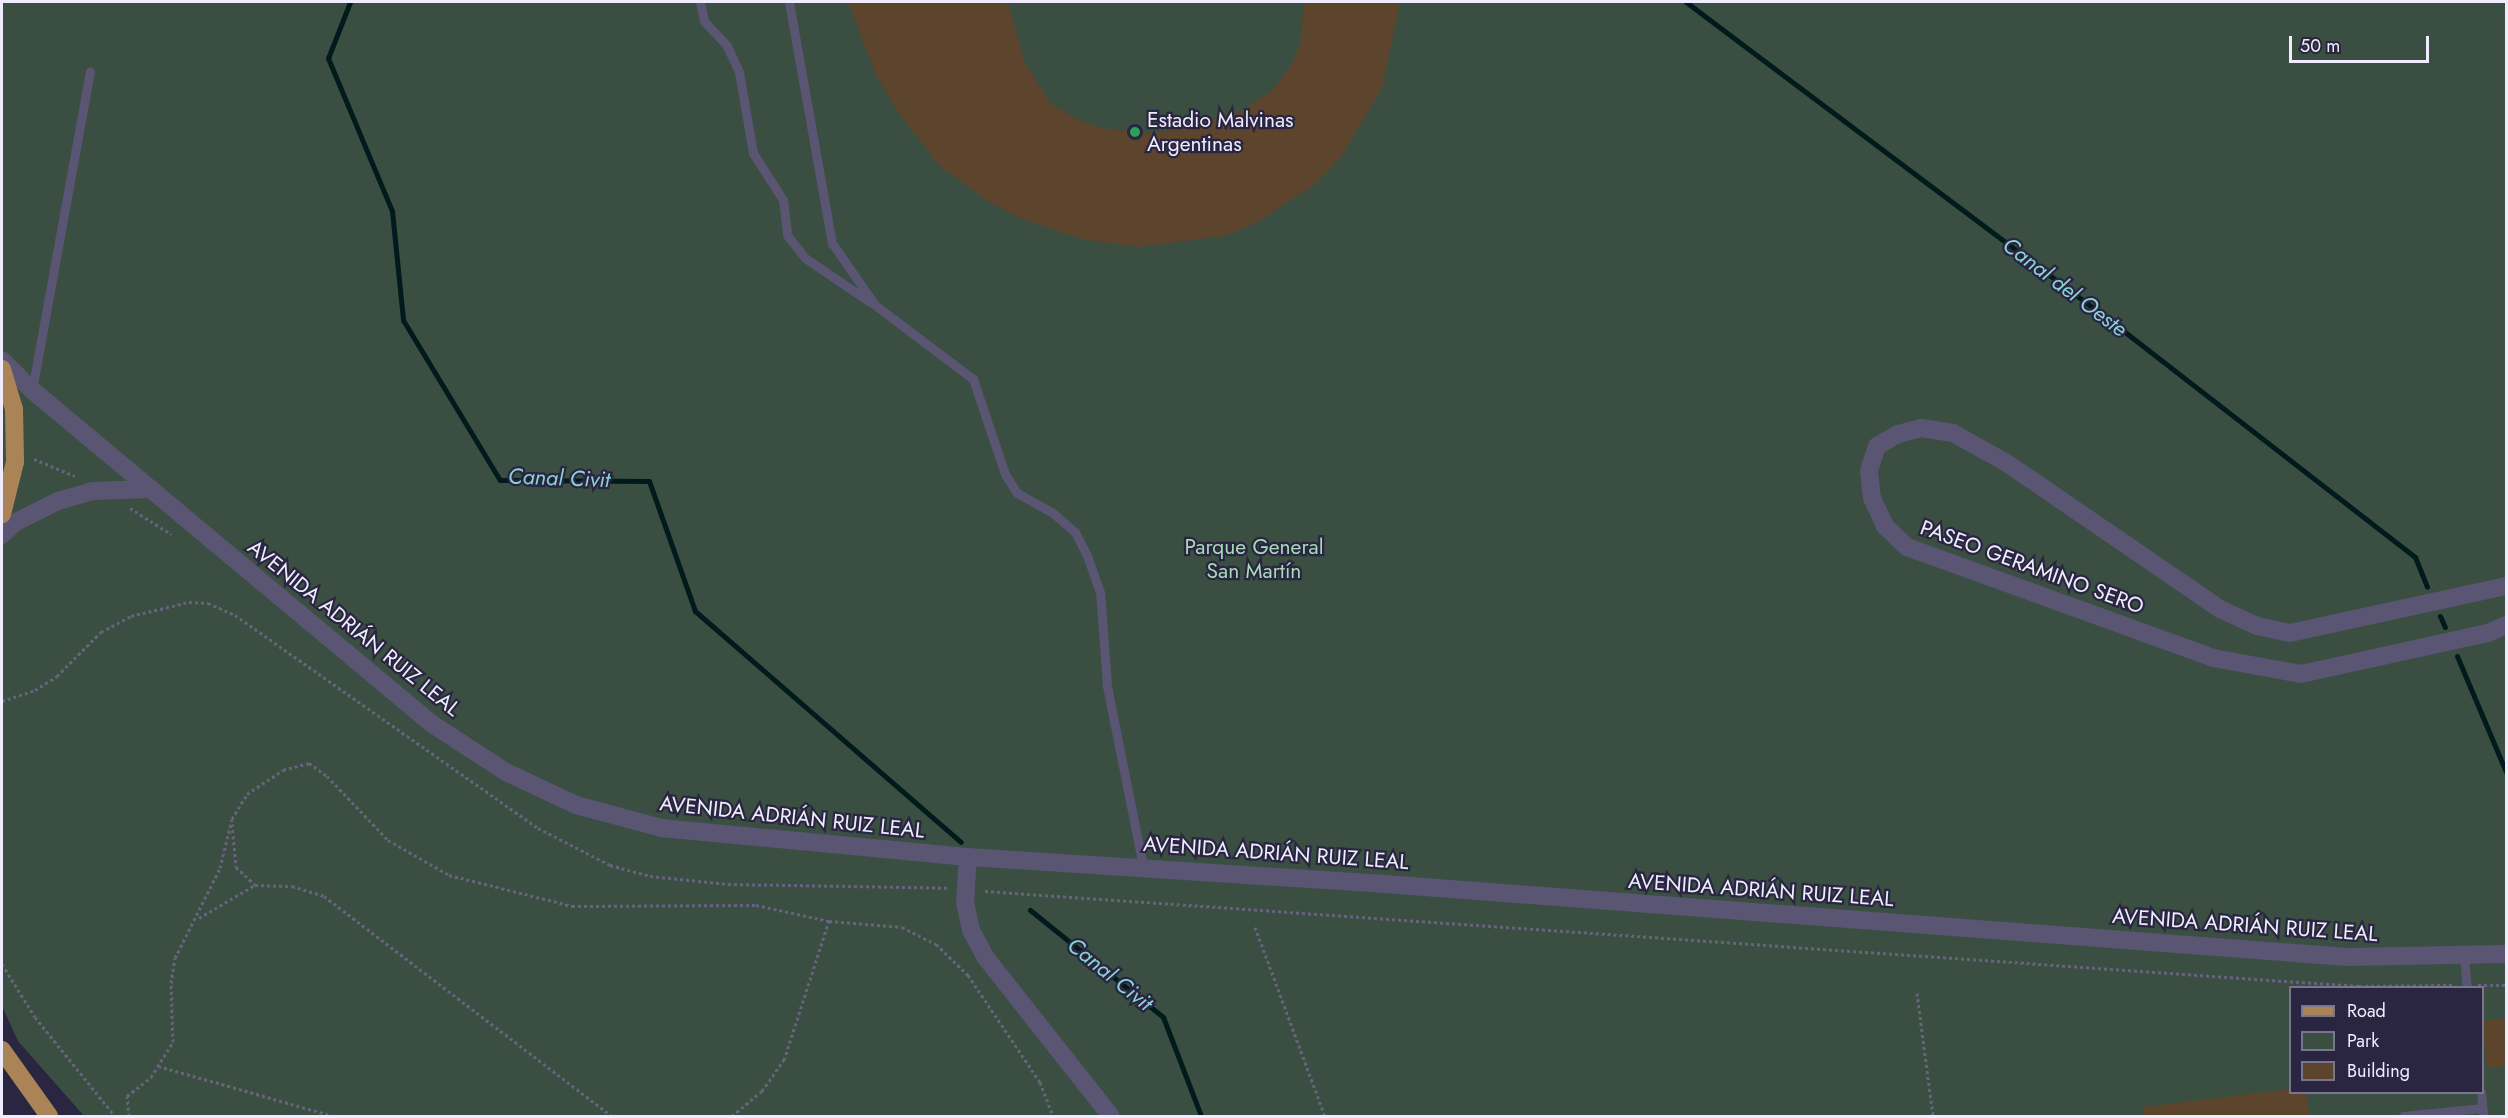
<!DOCTYPE html>
<meta charset="utf-8">
<style>
body{margin:0}
#map{position:relative;width:2508px;height:1118px;overflow:hidden;background:#2a2541;font-family:Jost,sans-serif}
div>[style]{position:absolute}
.green>*{inset:0;background:#3a4f41}
.stream>*{height:5px;margin:-2.5px;padding:0 2.5px;transform-origin:2.5px;border-radius:2.5px;background:#011a1c}
.building>*{inset:0;background:#5c452c}
.path>*{height:3px;margin-top:-1.5px;transform-origin:0;background:repeating-linear-gradient(90deg,#67637c 0 3px,transparent 0 6px)}
.lane>*{height:9px;margin:-4.5px;padding:0 4.5px;transform-origin:4.5px;border-radius:4.5px;background:#595573}
.street>*{height:18px;margin:-9px;padding:0 9px;transform-origin:9px;border-radius:9px;background:#595573}
.secondary>*{height:18px;margin:-9px;padding:0 9px;transform-origin:9px;border-radius:9px;background:#595573}
.primary>*{height:18px;margin:-9px;padding:0 9px;transform-origin:9px;border-radius:9px;background:#aa8457}
.dots>*{width:16px;height:16px;translate:-50% -50%;box-sizing:border-box;border:3px solid #2a2541;border-radius:50%}
span{translate:-50% -50%;white-space:nowrap;text-align:center;line-height:1.15;-webkit-text-stroke:4.5px #2a2541;paint-order:stroke}
.poi-label{font-size:21px;color:#eeecfe}
.left{translate:0 -50%;text-align:left}
.park-label{font-size:21px;color:#a7dab7}
.street-label{font-size:21px;color:#eeecfe}
.water-label{font-size:22px;color:#8bd2d6;font-style:italic}
.frame{position:absolute;inset:0;border:3px solid #eeecfe;pointer-events:none}
.legend{position:absolute;left:2289px;top:986px;width:195px;height:108px;box-sizing:border-box;background:#2a2541;border:2px solid #78758d;margin:0;padding:8px 10px;list-style:none;font-size:18px;color:#eeecfe}
.legend li{display:flex;align-items:center;gap:12px;height:30px}
.legend b{width:30px;border:2px solid #78758d}
.scale{position:absolute;left:2289px;top:36px;width:140px;height:27px;box-sizing:border-box;border:3px solid #eeecfe;border-top:0;padding-left:8px;font-size:18px;line-height:21px;white-space:nowrap;color:#eeecfe;-webkit-text-stroke:4px #2a2541;paint-order:stroke}
</style>
<div id="map">
<div class="green">
<div style="clip-path:polygon(evenodd,2px 2px,2506px 2px,2506px 1116px,84px 1116px,18px 1041px,2px 1006px,2px 2px,2290px 988px,2482px 988px,2482px 1092px,2290px 1092px,2290px 988px)"></div>
</div>
<div class="stream">
<div style="left:350px;top:2px;width:60px;rotate:111.4deg"></div>
<div style="left:328px;top:58px;width:166px;rotate:67.3deg"></div>
<div style="left:392px;top:211px;width:110px;rotate:84.2deg"></div>
<div style="left:403px;top:320px;width:187px;rotate:58.8deg"></div>
<div style="left:500px;top:480px;width:149px;rotate:0.4deg"></div>
<div style="left:649px;top:481px;width:138px;rotate:70.5deg"></div>
<div style="left:695px;top:611px;width:352px;rotate:41deg"></div>
<div style="left:1686px;top:2px;width:544px;rotate:36.93deg"></div>
<div style="left:2121px;top:329px;width:372px;rotate:37.8deg"></div>
<div style="left:2415px;top:557px;width:32px;rotate:68deg"></div>
<div style="left:2440px;top:616px;width:12px;rotate:66deg"></div>
<div style="left:2457px;top:656px;width:126px;rotate:67.1deg"></div>
<div style="left:1030px;top:910px;width:171px;rotate:38.8deg"></div>
<div style="left:1163px;top:1017px;width:106px;rotate:69deg"></div>
</div>
<div class="building">
<div style="clip-path:polygon(848px 2px,1008px 2px,1024px 61px,1050px 103px,1078px 120px,1101px 128px,1154px 133px,1236px 114px,1273px 90px,1293px 62px,1300px 44px,1304px 2px,1400px 2px,1382px 88px,1340px 158px,1315px 184px,1256px 223px,1224px 236px,1138px 247px,1081px 239px,1020px 218px,989px 202px,939px 165px,901px 116px,876px 75px)"></div>
<div style="clip-path:polygon(2506px 1019px,2506px 1066px,2487px 1068px,2482px 1021px)"></div>
<div style="clip-path:polygon(2290px 1089px,2306px 1092px,2309px 1115px,2144px 1116px,2143px 1107px)"></div>
</div>
<div class="path">
<div style="left:34px;top:459px;width:44px;rotate:22.5deg"></div>
<div style="left:130px;top:508px;width:49px;rotate:32.4deg"></div>
<div style="left:2px;top:701px;width:35px;rotate:-18deg"></div>
<div style="left:35px;top:690px;width:26px;rotate:-32deg"></div>
<div style="left:57px;top:676px;width:62px;rotate:-45deg"></div>
<div style="left:101px;top:632px;width:34px;rotate:-28deg"></div>
<div style="left:131px;top:616px;width:60px;rotate:-13.6deg"></div>
<div style="left:189px;top:602px;width:19px;rotate:3deg"></div>
<div style="left:208px;top:603px;width:30px;rotate:24deg"></div>
<div style="left:235px;top:615px;width:370px;rotate:35.1deg"></div>
<div style="left:538px;top:828px;width:81px;rotate:27.2deg"></div>
<div style="left:610px;top:865px;width:41px;rotate:15.4deg"></div>
<div style="left:650px;top:876px;width:78px;rotate:5.9deg"></div>
<div style="left:728px;top:884px;width:220px;rotate:1deg"></div>
<div style="left:232px;top:824px;width:43px;rotate:84.7deg"></div>
<div style="left:236px;top:867px;width:26px;rotate:43deg"></div>
<div style="left:985px;top:891px;width:1377px;rotate:3.96deg"></div>
<div style="left:2359px;top:986px;width:95px;rotate:-0.6deg"></div>
<div style="left:199px;top:918px;width:65px;rotate:-30.5deg"></div>
<div style="left:255px;top:885px;width:37px;rotate:2deg"></div>
<div style="left:292px;top:886px;width:34px;rotate:17deg"></div>
<div style="left:324px;top:896px;width:362px;rotate:37.4deg"></div>
<div style="left:1255px;top:927px;width:202px;rotate:69.7deg"></div>
<div style="left:2px;top:964px;width:62px;rotate:58.1deg"></div>
<div style="left:35px;top:1017px;width:127px;rotate:51.1deg"></div>
<div style="left:2478px;top:985px;width:28px"></div>
<div style="left:1917px;top:993px;width:124px;rotate:82.6deg"></div>
<div style="left:158px;top:1066px;width:183px;rotate:15.9deg"></div>
<div style="left:129px;top:1116px;width:20px;rotate:-96deg"></div>
<div style="left:127px;top:1096px;width:31px;rotate:-38deg"></div>
<div style="left:151px;top:1077px;width:41px;rotate:-57.8deg"></div>
<div style="left:173px;top:1042px;width:59px;rotate:-91.9deg"></div>
<div style="left:171px;top:983px;width:25px;rotate:-81deg"></div>
<div style="left:175px;top:958px;width:101px;rotate:-63.4deg"></div>
<div style="left:220px;top:868px;width:50px;rotate:-76.2deg"></div>
<div style="left:232px;top:819px;width:29px;rotate:-59deg"></div>
<div style="left:247px;top:794px;width:43px;rotate:-33.7deg"></div>
<div style="left:283px;top:770px;width:27px;rotate:-15deg"></div>
<div style="left:309px;top:763px;width:22px;rotate:36deg"></div>
<div style="left:327px;top:776px;width:88px;rotate:46.4deg"></div>
<div style="left:388px;top:840px;width:70px;rotate:29.8deg"></div>
<div style="left:449px;top:875px;width:127px;rotate:14.1deg"></div>
<div style="left:572px;top:906px;width:184px;rotate:-0.3deg"></div>
<div style="left:756px;top:905px;width:75px;rotate:12.4deg"></div>
<div style="left:829px;top:921px;width:73px;rotate:4.7deg"></div>
<div style="left:902px;top:927px;width:38px;rotate:27deg"></div>
<div style="left:936px;top:944px;width:45px;rotate:44.1deg"></div>
<div style="left:968px;top:975px;width:129px;rotate:56.1deg"></div>
<div style="left:1040px;top:1082px;width:36px;rotate:69deg"></div>
<div style="left:732px;top:1116px;width:39px;rotate:-40deg"></div>
<div style="left:762px;top:1091px;width:38px;rotate:-55deg"></div>
<div style="left:784px;top:1060px;width:146px;rotate:-72.1deg"></div>
</div>
<div class="lane">
<div style="left:700px;top:2px;width:19px;rotate:78deg"></div>
<div style="left:704px;top:21px;width:34px;rotate:47deg"></div>
<div style="left:727px;top:46px;width:29px;rotate:65deg"></div>
<div style="left:739px;top:72px;width:82px;rotate:80.2deg"></div>
<div style="left:753px;top:153px;width:56px;rotate:57.4deg"></div>
<div style="left:783px;top:200px;width:35px;rotate:83deg"></div>
<div style="left:787px;top:235px;width:29px;rotate:52deg"></div>
<div style="left:805px;top:258px;width:78px;rotate:34.1deg"></div>
<div style="left:789px;top:2px;width:245px;rotate:79.9deg"></div>
<div style="left:832px;top:243px;width:75px;rotate:55.3deg"></div>
<div style="left:875px;top:305px;width:123px;rotate:37.1deg"></div>
<div style="left:973px;top:379px;width:100px;rotate:71.4deg"></div>
<div style="left:1005px;top:474px;width:22px;rotate:58deg"></div>
<div style="left:1017px;top:493px;width:41px;rotate:29.1deg"></div>
<div style="left:1053px;top:513px;width:29px;rotate:41deg"></div>
<div style="left:1075px;top:532px;width:29px;rotate:63deg"></div>
<div style="left:1088px;top:558px;width:36px;rotate:71deg"></div>
<div style="left:1100px;top:592px;width:94px;rotate:85.7deg"></div>
<div style="left:1107px;top:686px;width:184px;rotate:78.7deg"></div>
<div style="left:32px;top:390px;width:324px;rotate:-79.7deg"></div>
<div style="left:2464px;top:956px;width:32px;rotate:85deg"></div>
<div style="left:2481px;top:1092px;width:24px;rotate:85deg"></div>
<div style="left:2403px;top:1116px;width:80px;rotate:-5.7deg"></div>
</div>
<div class="street">
<div style="left:2506px;top:586px;width:221px;rotate:167.7deg"></div>
<div style="left:2290px;top:633px;width:34px;rotate:-168deg"></div>
<div style="left:2257px;top:626px;width:41px;rotate:-155.3deg"></div>
<div style="left:2220px;top:609px;width:260px;rotate:-145.6deg"></div>
<div style="left:2005px;top:462px;width:60px;rotate:-150.9deg"></div>
<div style="left:1953px;top:433px;width:32px;rotate:-171deg"></div>
<div style="left:1921px;top:428px;width:24px;rotate:165deg"></div>
<div style="left:1898px;top:434px;width:24px;rotate:150deg"></div>
<div style="left:1877px;top:446px;width:26px;rotate:108deg"></div>
<div style="left:1869px;top:471px;width:27px;rotate:84deg"></div>
<div style="left:1872px;top:498px;width:31px;rotate:65deg"></div>
<div style="left:1885px;top:526px;width:30px;rotate:44deg"></div>
<div style="left:1907px;top:547px;width:326px;rotate:19.9deg"></div>
<div style="left:2213px;top:658px;width:89px;rotate:10.3deg"></div>
<div style="left:2301px;top:674px;width:191px;rotate:-12.4deg"></div>
<div style="left:2488px;top:633px;width:20px;rotate:-24deg"></div>
<div style="left:968px;top:857px;width:45px;rotate:93.8deg"></div>
<div style="left:965px;top:902px;width:29px;rotate:78deg"></div>
<div style="left:971px;top:930px;width:32px;rotate:62deg"></div>
<div style="left:986px;top:958px;width:201px;rotate:51.7deg"></div>
</div>
<div class="secondary">
<div style="left:2px;top:360px;width:42px;rotate:45deg"></div>
<div style="left:32px;top:390px;width:521px;rotate:39.86deg"></div>
<div style="left:432px;top:724px;width:88px;rotate:33deg"></div>
<div style="left:506px;top:772px;width:77px;rotate:25.2deg"></div>
<div style="left:576px;top:805px;width:88px;rotate:15.1deg"></div>
<div style="left:661px;top:828px;width:308px;rotate:5.4deg"></div>
<div style="left:968px;top:857px;width:405px;rotate:3.7deg"></div>
<div style="left:1372px;top:883px;width:978px;rotate:4.34deg"></div>
<div style="left:2347px;top:957px;width:159px;rotate:-1.1deg"></div>
<div style="left:2px;top:535px;width:19px;rotate:-43deg"></div>
<div style="left:16px;top:522px;width:47px;rotate:-26.6deg"></div>
<div style="left:58px;top:501px;width:35px;rotate:-16deg"></div>
<div style="left:92px;top:491px;width:59px;rotate:-1.9deg"></div>
</div>
<div class="primary">
<div style="left:2px;top:369px;width:42px;rotate:73.3deg"></div>
<div style="left:14px;top:409px;width:53px;rotate:88.9deg"></div>
<div style="left:15px;top:462px;width:54px;rotate:104deg"></div>
<div style="left:2px;top:1050px;width:81px;rotate:54.5deg"></div>
</div>
<div class="dots">
<div style="left:1135px;top:132px;background:#2e9e5b"></div>
</div>
<div class="poi-label">
<span class="left" style="left:1147px;top:132px">Estadio Malvinas<br>Argentinas</span>
</div>
<div class="park-label">
<span style="left:1254px;top:559px">Parque General<br>San Martín</span>
</div>
<div class="street-label">
<span style="left:2032px;top:567px;rotate:20deg">PASEO GERAMINO SERO</span>
<span style="left:354px;top:628px;rotate:39deg">AVENIDA ADRIÁN RUIZ LEAL</span>
<span style="left:792px;top:817px;rotate:6deg">AVENIDA ADRIÁN RUIZ LEAL</span>
<span style="left:1276px;top:853px;rotate:4deg">AVENIDA ADRIÁN RUIZ LEAL</span>
<span style="left:1761px;top:890px;rotate:4deg">AVENIDA ADRIÁN RUIZ LEAL</span>
<span style="left:2245px;top:925px;rotate:4deg">AVENIDA ADRIÁN RUIZ LEAL</span>
</div>
<div class="water-label">
<span style="left:2065px;top:287px;rotate:37deg">Canal del Oeste</span>
<span style="left:559px;top:478px;rotate:2deg">Canal Civit</span>
<span style="left:1110px;top:974px;rotate:39deg">Canal Civit</span>
</div>
<div class="frame"></div>
<ul class="legend">
<li><b style="height:8px;background:#aa8457"></b>Road</li>
<li><b style="height:16px;background:#3a4f41"></b>Park</li>
<li><b style="height:16px;background:#5c452c"></b>Building</li>
</ul>
<div class="scale">50 m</div>
</div>
